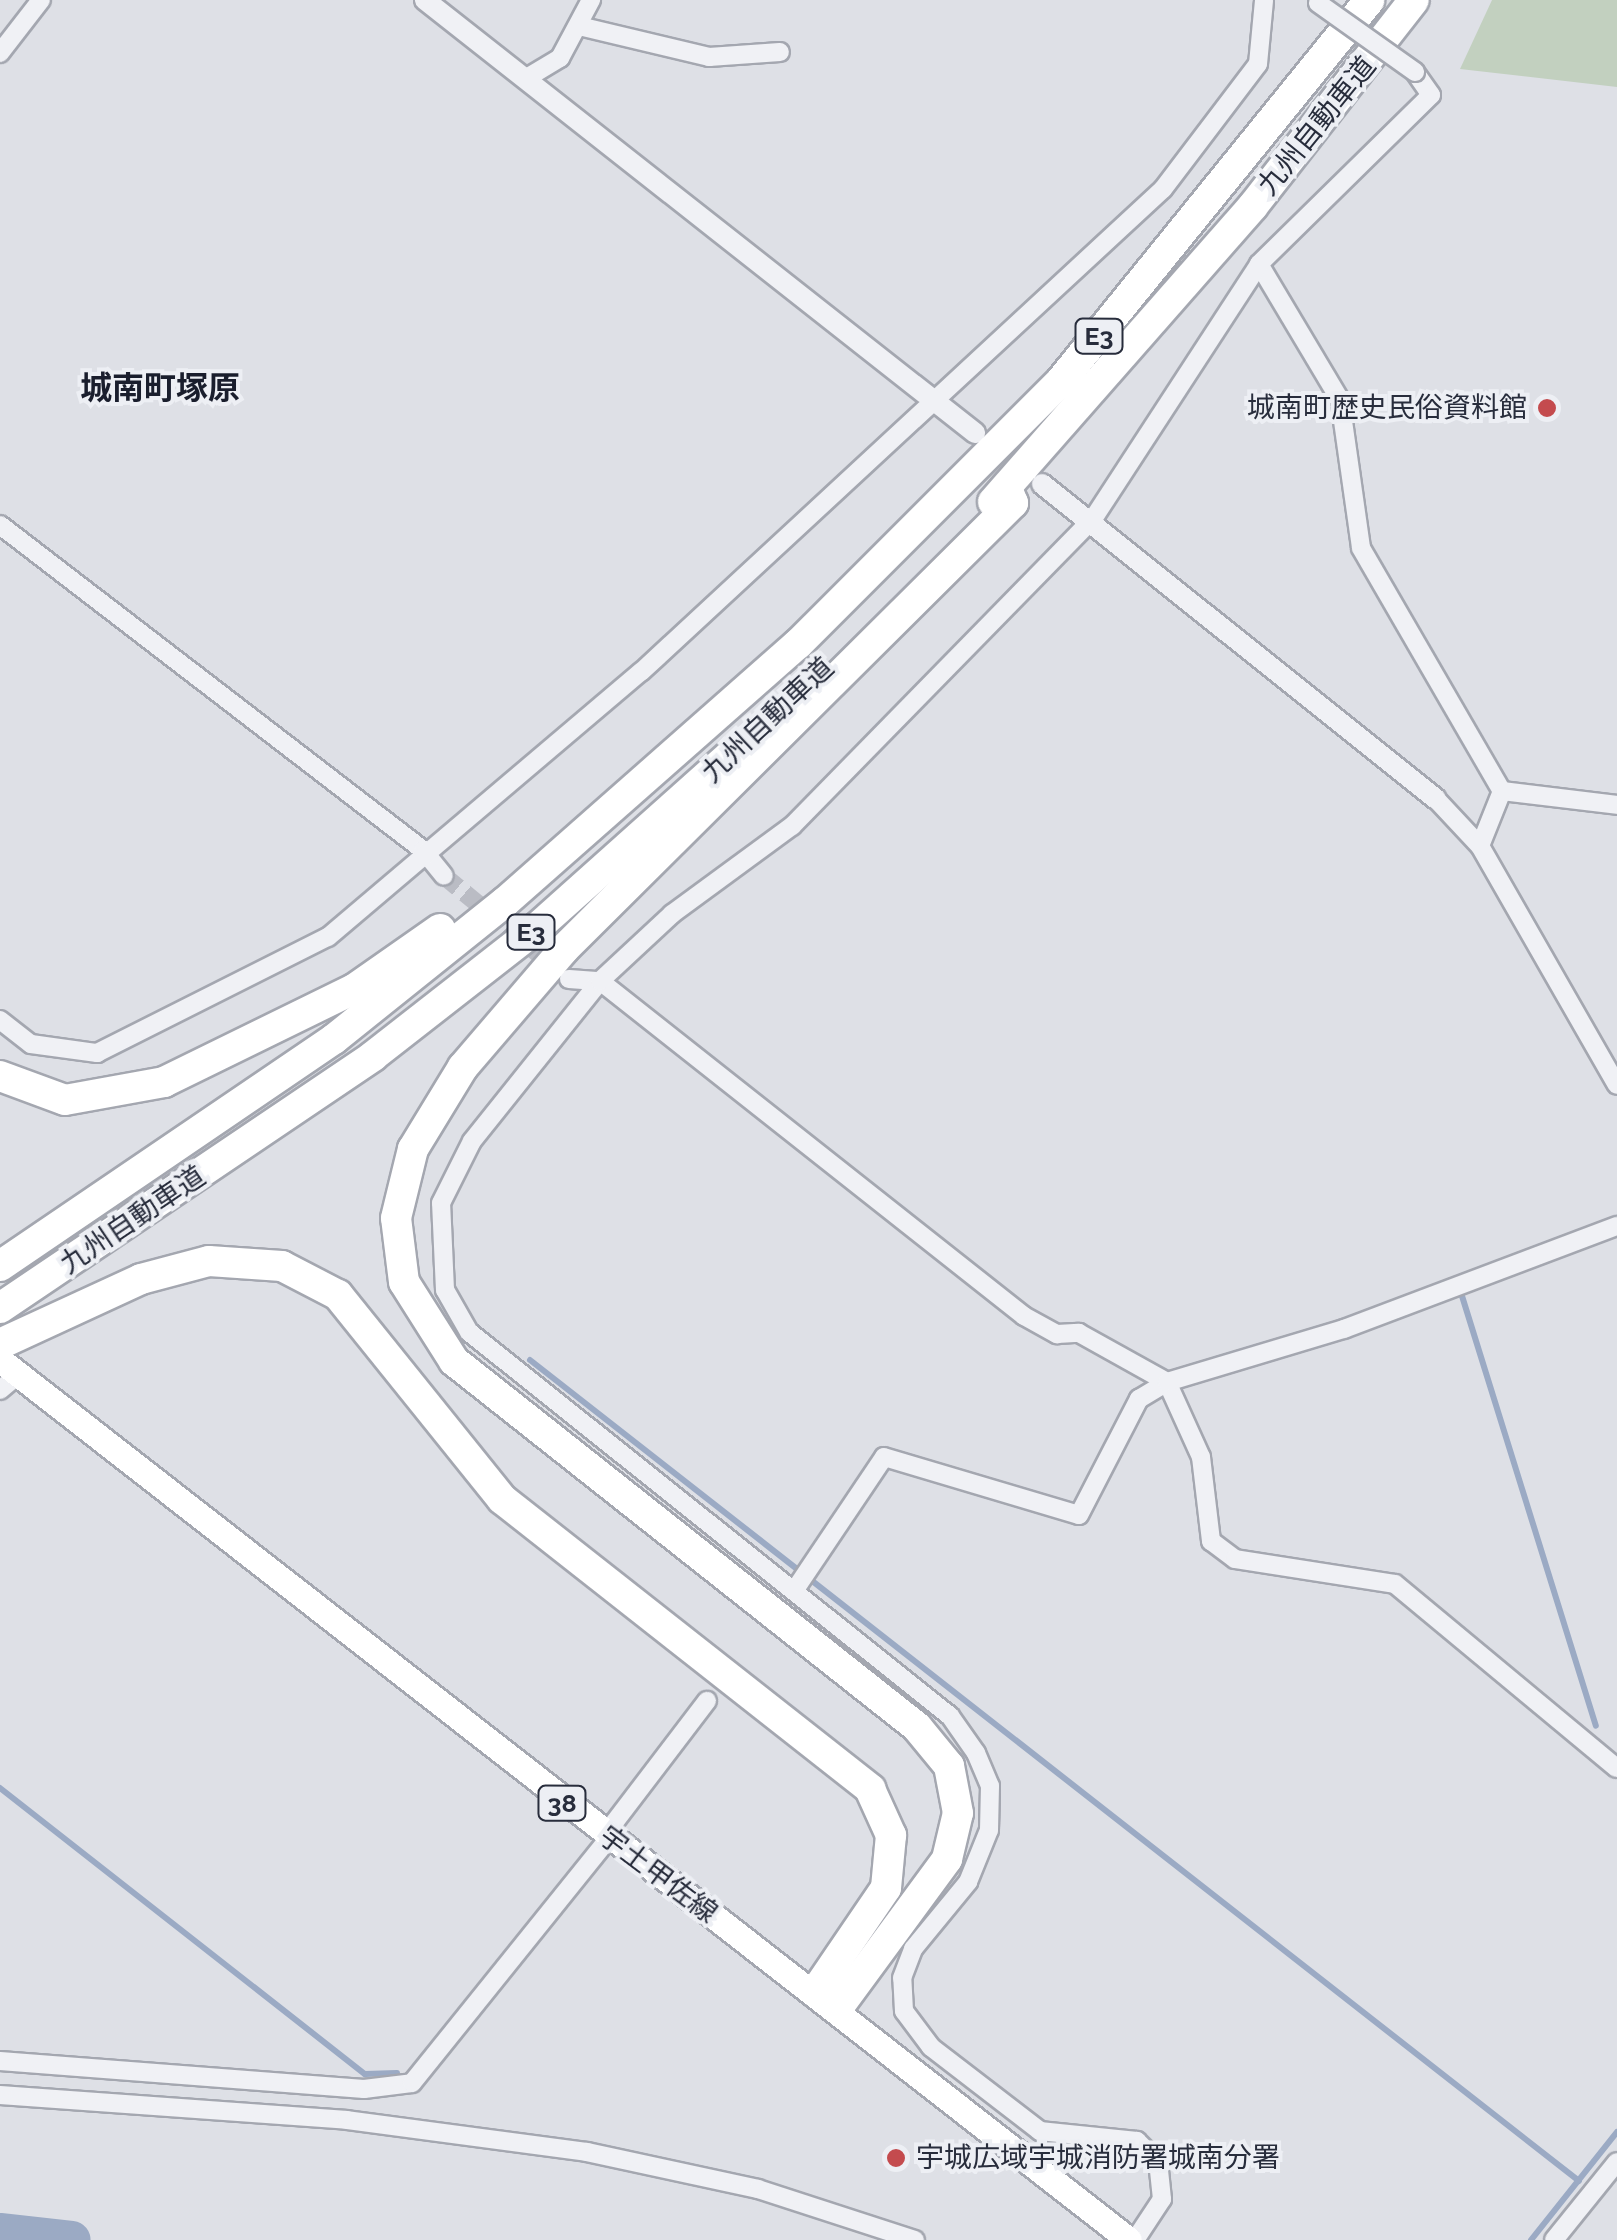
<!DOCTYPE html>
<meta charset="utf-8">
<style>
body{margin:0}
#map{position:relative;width:1617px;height:2240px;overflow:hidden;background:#dee0e6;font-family:Raleway,"Noto Sans JP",sans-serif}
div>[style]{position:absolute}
.green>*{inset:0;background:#c2d0bf}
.stream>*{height:6px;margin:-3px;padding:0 3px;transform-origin:3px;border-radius:3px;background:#9baac4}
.river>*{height:38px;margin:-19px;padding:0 19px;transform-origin:19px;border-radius:19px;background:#9baac4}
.minor-tunnel>*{height:18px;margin-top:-9px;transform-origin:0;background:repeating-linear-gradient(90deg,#babcc4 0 18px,transparent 0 27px)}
.roads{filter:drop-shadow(2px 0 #a4a7b0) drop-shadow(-2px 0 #a4a7b0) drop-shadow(0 2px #a4a7b0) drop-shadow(0 -2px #a4a7b0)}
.minor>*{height:18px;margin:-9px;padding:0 9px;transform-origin:9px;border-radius:9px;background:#f0f1f5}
.tertiary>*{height:20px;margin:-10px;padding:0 10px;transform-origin:10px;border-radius:10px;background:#f0f1f5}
.primary>*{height:25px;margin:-12.5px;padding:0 12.5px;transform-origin:12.5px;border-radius:12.5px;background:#fff}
.motorway>*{height:30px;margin:-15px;padding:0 15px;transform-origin:15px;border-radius:15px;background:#fff}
.bridges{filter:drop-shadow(2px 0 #a4a7b0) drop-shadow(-2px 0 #a4a7b0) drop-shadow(0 2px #a4a7b0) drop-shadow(0 -2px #a4a7b0)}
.minor-bridge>*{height:18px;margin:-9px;padding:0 9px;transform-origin:9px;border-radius:9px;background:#f0f1f5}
.dots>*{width:28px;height:28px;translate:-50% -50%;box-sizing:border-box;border:5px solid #edeff4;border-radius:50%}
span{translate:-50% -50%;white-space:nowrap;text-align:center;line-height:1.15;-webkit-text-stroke:8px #edeff4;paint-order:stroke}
.shield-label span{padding:2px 8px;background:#edeff4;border:2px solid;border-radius:8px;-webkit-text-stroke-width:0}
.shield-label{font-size:25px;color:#282d3c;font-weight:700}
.street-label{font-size:28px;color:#282d3c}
.poi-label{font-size:28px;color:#282d3c}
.right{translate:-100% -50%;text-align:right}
.left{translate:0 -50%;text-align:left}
.quarter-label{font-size:32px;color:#1a1e2d;font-weight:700}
</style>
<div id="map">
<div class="green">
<div style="clip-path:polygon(1492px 0,1617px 0,1617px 87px,1460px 69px)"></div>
</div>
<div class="stream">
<div style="left:1462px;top:1296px;width:450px;rotate:72.7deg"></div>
<div style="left:530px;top:1360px;width:1332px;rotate:38.05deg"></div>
<div style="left:0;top:1788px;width:464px;rotate:38.1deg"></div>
<div style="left:365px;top:2074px;width:32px;rotate:-2deg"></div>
<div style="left:1531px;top:2240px;width:138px;rotate:-51.5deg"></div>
</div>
<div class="river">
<div style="left:0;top:2232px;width:72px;rotate:6.3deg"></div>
</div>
<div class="minor-tunnel">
<div style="left:444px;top:876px;width:146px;rotate:39.5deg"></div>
</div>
<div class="roads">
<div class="minor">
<div style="left:579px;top:26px;width:134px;rotate:13.4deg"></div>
<div style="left:709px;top:57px;width:71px;rotate:-4deg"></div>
<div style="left:0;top:53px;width:67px;rotate:-52.3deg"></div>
<div style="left:525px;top:79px;width:41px;rotate:-31deg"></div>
<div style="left:560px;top:58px;width:66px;rotate:-61.9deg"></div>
<div style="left:1259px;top:264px;width:158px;rotate:59.2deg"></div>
<div style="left:1340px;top:400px;width:149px;rotate:81.9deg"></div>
<div style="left:1361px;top:548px;width:281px;rotate:59.9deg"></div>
<div style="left:0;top:525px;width:533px;rotate:37.54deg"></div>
<div style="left:423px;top:850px;width:33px;rotate:51deg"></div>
<div style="left:1502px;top:791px;width:116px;rotate:6.9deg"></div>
<div style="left:1436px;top:799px;width:64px;rotate:46.9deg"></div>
<div style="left:1480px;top:846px;width:275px;rotate:60.2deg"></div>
<div style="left:1480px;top:846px;width:59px;rotate:-68.2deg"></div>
<div style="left:569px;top:979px;width:31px;rotate:4deg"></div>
<div style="left:600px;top:981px;width:540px;rotate:38.31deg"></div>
<div style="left:1024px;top:1316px;width:38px;rotate:29deg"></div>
<div style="left:1057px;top:1334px;width:22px;rotate:-3deg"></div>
<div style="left:1079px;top:1333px;width:101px;rotate:29.1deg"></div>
<div style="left:1167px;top:1382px;width:82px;rotate:65.6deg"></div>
<div style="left:1201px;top:1457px;width:85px;rotate:83.2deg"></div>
<div style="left:1211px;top:1541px;width:30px;rotate:37deg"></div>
<div style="left:1235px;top:1559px;width:162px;rotate:8.9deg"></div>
<div style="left:1395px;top:1584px;width:288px;rotate:39.7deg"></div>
<div style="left:0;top:1020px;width:39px;rotate:38deg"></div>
<div style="left:31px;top:1044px;width:67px;rotate:7.8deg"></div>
<div style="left:97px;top:1053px;width:258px;rotate:-26.7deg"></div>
<div style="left:328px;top:937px;width:410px;rotate:-40.3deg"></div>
<div style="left:641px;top:672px;width:711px;rotate:-42.78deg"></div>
<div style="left:1163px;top:189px;width:157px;rotate:-52.8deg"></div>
<div style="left:1258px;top:64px;width:64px;rotate:-84.6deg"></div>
<div style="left:0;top:1390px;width:25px;rotate:-40deg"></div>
<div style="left:794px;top:1591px;width:161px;rotate:-56.1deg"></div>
<div style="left:884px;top:1457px;width:203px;rotate:16.6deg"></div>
<div style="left:1079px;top:1515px;width:131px;rotate:-62.7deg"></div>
<div style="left:1139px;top:1399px;width:33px;rotate:-31deg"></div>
<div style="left:1167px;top:1382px;width:185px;rotate:-16.7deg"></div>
<div style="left:1344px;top:1329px;width:292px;rotate:-20.7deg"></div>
<div style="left:604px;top:1836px;width:170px;rotate:-52.7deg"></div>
<div style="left:0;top:2061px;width:365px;rotate:4.4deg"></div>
<div style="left:364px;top:2089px;width:48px;rotate:-7.1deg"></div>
<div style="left:412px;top:2083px;width:313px;rotate:-51.2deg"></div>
<div style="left:0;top:2095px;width:348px;rotate:4.1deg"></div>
<div style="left:347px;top:2120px;width:242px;rotate:7.6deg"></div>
<div style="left:587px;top:2152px;width:175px;rotate:12.2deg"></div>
<div style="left:758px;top:2189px;width:165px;rotate:18deg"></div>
<div style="left:1135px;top:2240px;width:49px;rotate:-56.6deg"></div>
<div style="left:1162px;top:2199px;width:37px;rotate:-96deg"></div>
<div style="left:1158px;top:2162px;width:30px;rotate:-135deg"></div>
<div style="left:1137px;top:2141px;width:98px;rotate:-174.1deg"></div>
<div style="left:1040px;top:2131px;width:138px;rotate:-142.4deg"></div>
<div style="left:931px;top:2047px;width:45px;rotate:-126.9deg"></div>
<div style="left:904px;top:2011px;width:33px;rotate:-93deg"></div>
<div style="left:902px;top:1978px;width:31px;rotate:-69deg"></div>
<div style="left:913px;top:1949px;width:87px;rotate:-50.6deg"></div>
<div style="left:968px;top:1882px;width:56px;rotate:-68deg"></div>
<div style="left:989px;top:1830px;width:44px;rotate:-88.7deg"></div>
<div style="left:990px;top:1786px;width:36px;rotate:-113deg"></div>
<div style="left:976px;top:1753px;width:45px;rotate:-125.1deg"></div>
<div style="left:950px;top:1716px;width:615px;rotate:-141.4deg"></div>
<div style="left:469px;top:1332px;width:48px;rotate:-119.7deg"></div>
<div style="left:445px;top:1290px;width:87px;rotate:-92.6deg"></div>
<div style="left:441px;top:1203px;width:69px;rotate:-63.4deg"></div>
<div style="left:472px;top:1141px;width:205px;rotate:-51.3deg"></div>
<div style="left:600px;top:981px;width:98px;rotate:-42.9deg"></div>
<div style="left:672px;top:914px;width:149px;rotate:-36.3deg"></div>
<div style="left:792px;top:826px;width:430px;rotate:-45.6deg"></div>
<div style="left:1093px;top:519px;width:304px;rotate:-56.9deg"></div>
<div style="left:1259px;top:264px;width:241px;rotate:-44.5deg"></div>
<div style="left:1431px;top:95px;width:28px;rotate:-125deg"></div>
<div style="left:1554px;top:2240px;width:100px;rotate:-51.1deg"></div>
</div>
<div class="tertiary">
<div style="left:425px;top:0;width:700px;rotate:38.21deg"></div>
<div style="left:1042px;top:484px;width:504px;rotate:38.64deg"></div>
</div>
<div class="primary">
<div style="left:0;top:1360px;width:1431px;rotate:37.93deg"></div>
</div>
<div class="motorway">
<div style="left:993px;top:502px;width:394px;rotate:-48.7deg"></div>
<div style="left:1253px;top:206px;width:261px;rotate:-52deg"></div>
<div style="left:0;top:1076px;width:69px;rotate:20.3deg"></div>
<div style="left:65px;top:1100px;width:101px;rotate:-10.3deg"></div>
<div style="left:164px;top:1082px;width:212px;rotate:-26.1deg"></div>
<div style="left:354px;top:989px;width:105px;rotate:-34.9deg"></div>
<div style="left:0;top:1266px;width:404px;rotate:-34.2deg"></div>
<div style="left:334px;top:1039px;width:219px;rotate:-38.7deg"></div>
<div style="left:505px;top:902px;width:390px;rotate:-41.4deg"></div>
<div style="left:798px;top:644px;width:372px;rotate:-45deg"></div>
<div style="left:1061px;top:381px;width:490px;rotate:-51deg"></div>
<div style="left:0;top:1308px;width:450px;rotate:-34deg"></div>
<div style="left:373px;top:1056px;width:209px;rotate:-38deg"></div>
<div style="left:538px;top:927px;width:263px;rotate:-41.8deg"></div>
<div style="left:0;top:1344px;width:155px;rotate:-24.7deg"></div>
<div style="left:141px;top:1279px;width:70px;rotate:-14.8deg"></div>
<div style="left:209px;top:1261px;width:73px;rotate:3.9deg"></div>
<div style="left:282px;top:1266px;width:63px;rotate:27.4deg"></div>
<div style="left:338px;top:1295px;width:262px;rotate:51.2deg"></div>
<div style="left:502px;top:1499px;width:469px;rotate:38.2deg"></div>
<div style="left:870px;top:1789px;width:51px;rotate:65.5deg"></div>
<div style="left:891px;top:1835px;width:53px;rotate:95.4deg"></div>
<div style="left:886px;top:1888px;width:126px;rotate:124.3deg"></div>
<div style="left:837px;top:2009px;width:186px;rotate:-53.7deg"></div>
<div style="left:947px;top:1859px;width:47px;rotate:-76.6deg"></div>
<div style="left:958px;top:1813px;width:48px;rotate:-100.8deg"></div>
<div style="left:949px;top:1766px;width:50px;rotate:-129.4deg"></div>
<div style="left:917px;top:1727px;width:590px;rotate:-141.67deg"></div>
<div style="left:454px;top:1361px;width:93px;rotate:-122.3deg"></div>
<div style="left:404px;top:1282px;width:64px;rotate:-97.1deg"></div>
<div style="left:396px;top:1218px;width:71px;rotate:-76.2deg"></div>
<div style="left:413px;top:1149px;width:96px;rotate:-58.6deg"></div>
<div style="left:463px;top:1067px;width:155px;rotate:-49.4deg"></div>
<div style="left:564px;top:949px;width:633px;rotate:-44.81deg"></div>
<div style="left:1013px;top:503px;width:16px;rotate:-112deg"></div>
</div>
</div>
<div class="bridges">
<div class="minor-bridge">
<div style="left:1318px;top:3px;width:119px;rotate:35.4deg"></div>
</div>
</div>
<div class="dots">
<div style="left:1547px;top:408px;background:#c44b4e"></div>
<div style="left:896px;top:2158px;background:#c44b4e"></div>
</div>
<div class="shield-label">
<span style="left:1099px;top:336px">E3</span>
<span style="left:531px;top:932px">E3</span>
<span style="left:562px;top:1803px">38</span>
</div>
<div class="street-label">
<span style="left:1317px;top:126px;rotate:-51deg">九州自動車道</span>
<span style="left:768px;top:720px;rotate:-43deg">九州自動車道</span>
<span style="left:133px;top:1220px;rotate:-34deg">九州自動車道</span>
<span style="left:658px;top:1875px;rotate:37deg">宇土甲佐線</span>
</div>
<div class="poi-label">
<span class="right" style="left:1527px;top:408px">城南町歴史民俗資料館</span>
<span class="left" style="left:916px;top:2158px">宇城広域宇城消防署城南分署</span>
</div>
<div class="quarter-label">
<span style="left:160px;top:388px">城南町塚原</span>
</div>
</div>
